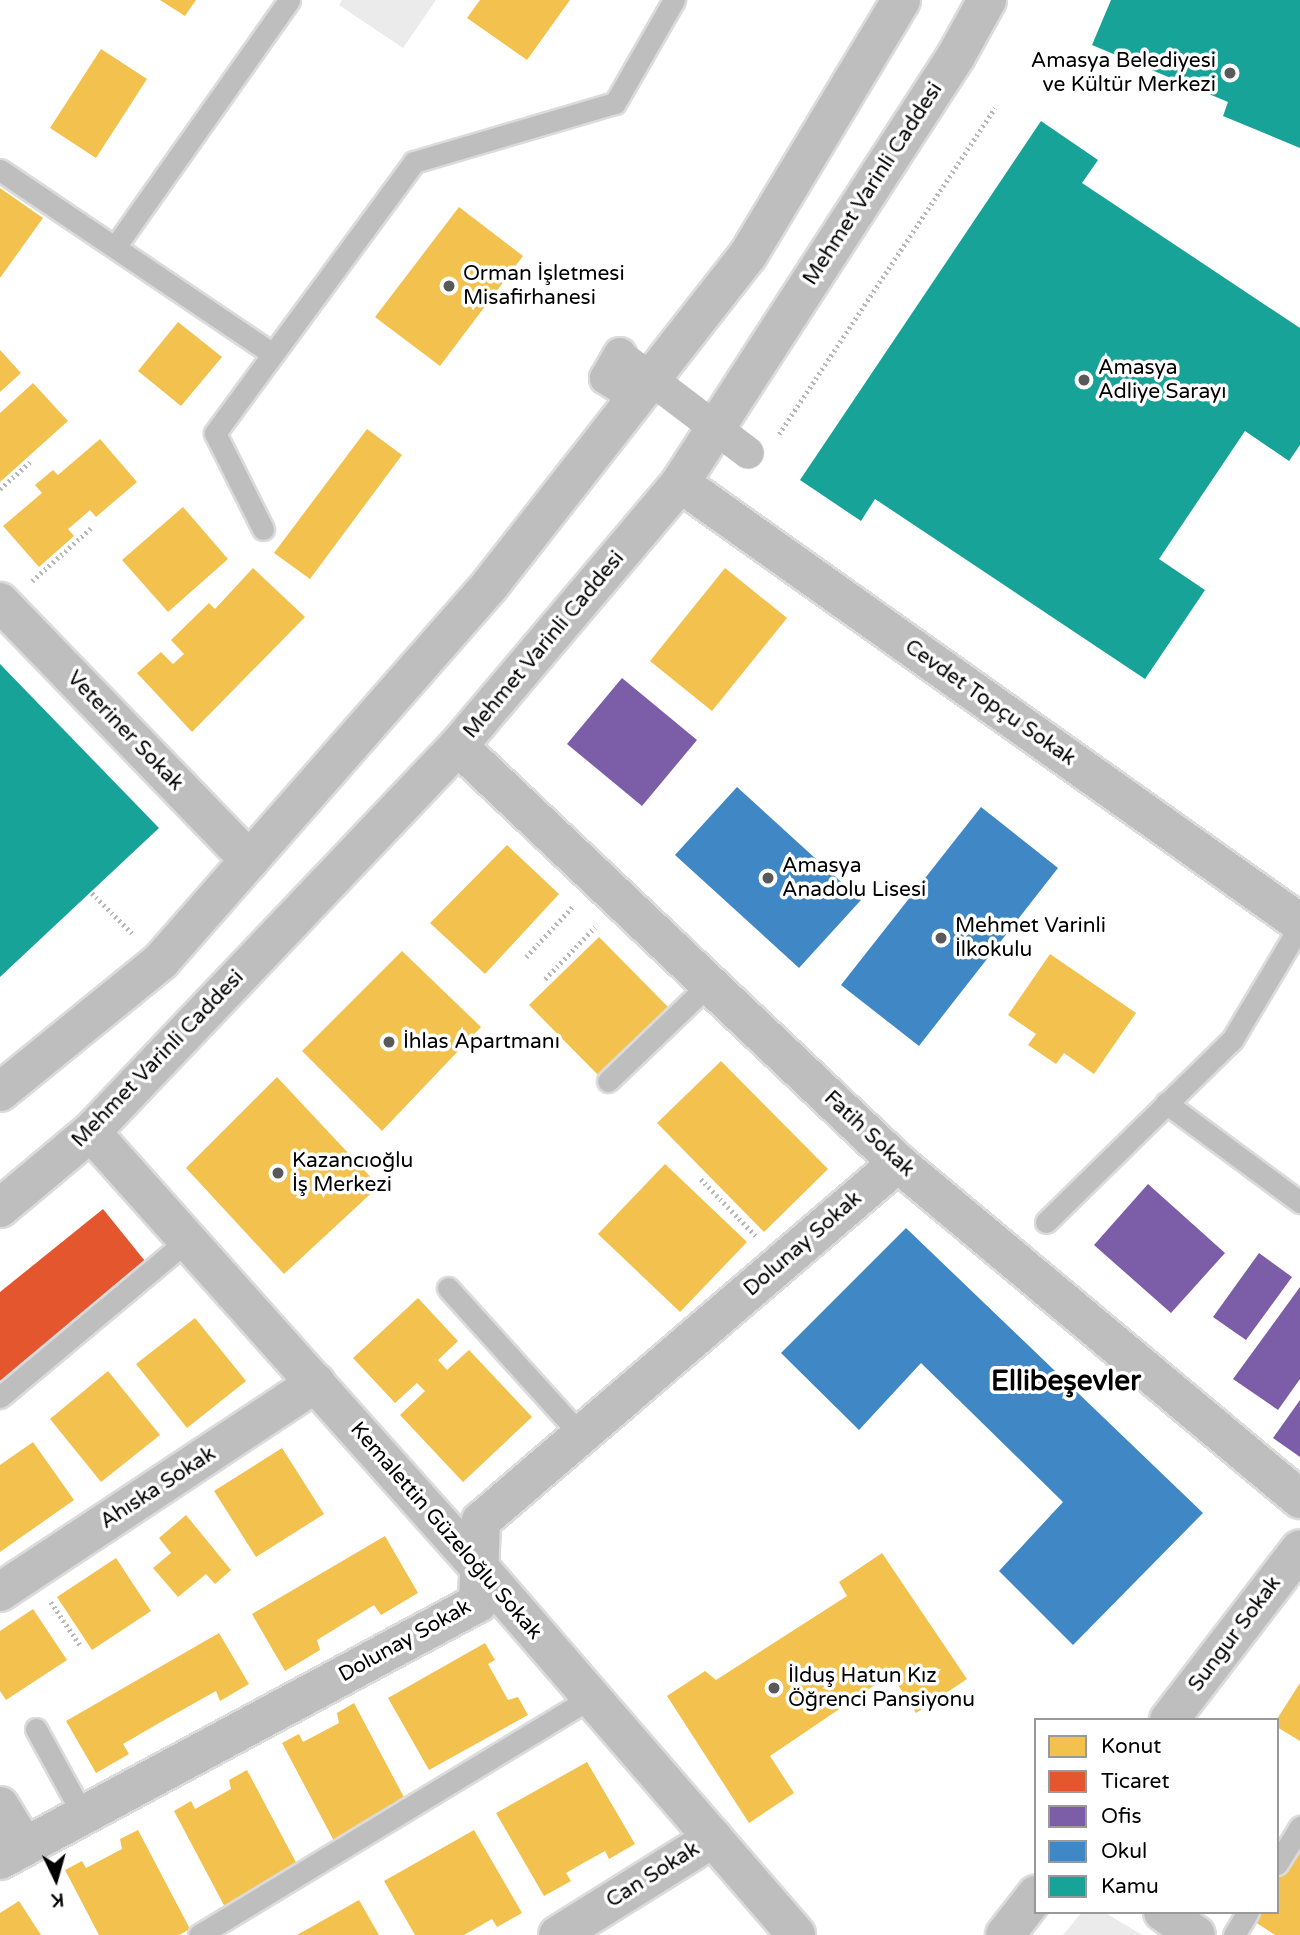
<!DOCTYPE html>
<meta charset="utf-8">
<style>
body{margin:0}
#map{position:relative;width:1300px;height:1935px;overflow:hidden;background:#fff;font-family:"Varela Round",sans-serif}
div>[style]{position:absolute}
.green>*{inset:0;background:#ebebeb}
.homes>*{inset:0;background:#f2c14e}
.shops>*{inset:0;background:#e4572e}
.offices>*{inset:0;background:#7b5ea7}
.schools>*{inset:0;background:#3f88c5}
.public>*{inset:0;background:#17a398}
.path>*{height:4.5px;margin-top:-2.25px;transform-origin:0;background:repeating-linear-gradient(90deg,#b9b9b9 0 2px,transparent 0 5.5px)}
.roads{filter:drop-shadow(2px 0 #dbdbdb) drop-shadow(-2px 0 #dbdbdb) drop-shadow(0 2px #dbdbdb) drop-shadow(0 -2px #dbdbdb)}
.service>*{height:21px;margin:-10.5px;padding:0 10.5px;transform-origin:10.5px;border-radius:10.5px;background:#bebebe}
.pedestrian>*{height:32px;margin:-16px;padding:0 16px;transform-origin:16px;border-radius:16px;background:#bebebe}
.minor>*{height:38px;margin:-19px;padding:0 19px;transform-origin:19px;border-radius:19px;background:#bebebe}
.primary>*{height:38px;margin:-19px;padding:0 19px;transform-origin:19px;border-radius:19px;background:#bebebe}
.pedestrian-bridge>*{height:32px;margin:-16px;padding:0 16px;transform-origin:16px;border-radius:16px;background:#bebebe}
.dots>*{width:19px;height:19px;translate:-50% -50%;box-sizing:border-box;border:4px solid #fff;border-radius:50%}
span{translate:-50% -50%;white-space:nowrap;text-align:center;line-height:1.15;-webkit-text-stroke:7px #fff;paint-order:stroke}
.poi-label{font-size:21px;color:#000}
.right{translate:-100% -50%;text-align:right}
.left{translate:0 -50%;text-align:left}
.street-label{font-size:21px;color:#000}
.district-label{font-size:28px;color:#000;font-weight:700}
.legend{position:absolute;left:1034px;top:1718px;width:245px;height:196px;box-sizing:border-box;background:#fff;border:2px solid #999;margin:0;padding:9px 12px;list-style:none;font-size:21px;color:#000}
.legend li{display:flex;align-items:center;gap:14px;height:35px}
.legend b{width:35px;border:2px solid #999}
.north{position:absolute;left:21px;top:1844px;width:70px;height:70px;-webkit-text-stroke:5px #fff;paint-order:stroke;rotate:175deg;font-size:19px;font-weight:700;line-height:28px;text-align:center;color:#000}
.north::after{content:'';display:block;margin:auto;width:24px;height:32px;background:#000;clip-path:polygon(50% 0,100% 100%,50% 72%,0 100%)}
</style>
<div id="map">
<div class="green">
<div style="clip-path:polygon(342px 0,436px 0,403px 48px,339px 5px)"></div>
<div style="clip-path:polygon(1082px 1912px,1104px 1912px,1142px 1935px,1063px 1935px)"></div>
</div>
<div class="homes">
<div style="clip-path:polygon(160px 0,196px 0,185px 16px)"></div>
<div style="clip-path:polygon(480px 0,570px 0,527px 60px,467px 18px)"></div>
<div style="clip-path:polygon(101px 49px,147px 79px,96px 158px,50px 128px)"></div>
<div style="clip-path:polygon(0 188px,43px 218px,0 278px)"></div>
<div style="clip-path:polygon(459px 207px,523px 256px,440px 366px,375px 317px)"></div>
<div style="clip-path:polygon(178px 322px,222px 357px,181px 406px,138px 371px)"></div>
<div style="clip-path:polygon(0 350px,21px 373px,0 392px)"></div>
<div style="clip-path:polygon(33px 383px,68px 421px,0 482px,0 413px)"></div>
<div style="clip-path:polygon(367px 429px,402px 455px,310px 579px,274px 553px)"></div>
<div style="clip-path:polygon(100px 439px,137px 482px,96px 517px,90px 510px,81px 518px,68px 529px,74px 536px,39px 567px,3px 526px,42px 493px,35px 485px,53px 470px,58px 475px)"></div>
<div style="clip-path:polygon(183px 507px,228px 559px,168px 612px,122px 560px)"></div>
<div style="clip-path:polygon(253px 568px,305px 617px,192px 732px,137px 673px,161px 652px,173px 664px,184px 654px,171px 640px,209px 603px,215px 609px)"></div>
<div style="clip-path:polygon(725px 568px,787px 618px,712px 711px,650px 661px)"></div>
<div style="clip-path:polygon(507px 845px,559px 894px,485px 974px,430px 923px)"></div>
<div style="clip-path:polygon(599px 937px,671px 1010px,601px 1078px,529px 1005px)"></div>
<div style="clip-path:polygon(402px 951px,481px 1027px,382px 1131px,302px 1051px)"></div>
<div style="clip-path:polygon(1050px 954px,1136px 1013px,1094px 1074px,1064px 1053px,1056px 1064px,1028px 1045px,1036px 1034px,1008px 1015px)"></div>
<div style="clip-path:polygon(721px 1061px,828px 1169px,764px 1232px,657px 1123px)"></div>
<div style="clip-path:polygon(277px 1077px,379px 1186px,284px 1274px,186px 1168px)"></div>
<div style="clip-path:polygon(665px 1164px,747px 1242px,680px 1312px,598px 1234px)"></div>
<div style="clip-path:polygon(418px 1298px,458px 1341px,438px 1360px,447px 1370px,469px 1350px,532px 1417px,463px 1482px,400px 1415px,425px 1391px,417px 1383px,395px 1403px,353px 1358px)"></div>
<div style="clip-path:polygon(195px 1318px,246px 1381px,187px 1428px,136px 1364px)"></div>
<div style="clip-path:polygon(108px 1371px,160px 1435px,101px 1482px,50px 1419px)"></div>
<div style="clip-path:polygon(33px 1442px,74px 1500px,0 1552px,0 1465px)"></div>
<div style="clip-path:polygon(282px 1448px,324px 1514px,256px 1557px,214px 1491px)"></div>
<div style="clip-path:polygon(186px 1515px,231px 1570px,215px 1584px,206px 1574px,178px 1597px,153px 1568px,171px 1553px,159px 1538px)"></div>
<div style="clip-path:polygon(385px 1536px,418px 1593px,381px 1615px,374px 1605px,317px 1640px,320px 1650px,285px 1671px,252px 1614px)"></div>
<div style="clip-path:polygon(882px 1553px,967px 1679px,916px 1713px,891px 1674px,770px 1756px,794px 1793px,749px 1823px,667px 1696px,705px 1671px,716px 1680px,847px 1596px,839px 1582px)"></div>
<div style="clip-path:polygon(116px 1558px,151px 1611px,92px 1650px,57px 1597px)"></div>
<div style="clip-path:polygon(33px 1609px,67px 1660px,6px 1700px,0 1691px,0 1631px)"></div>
<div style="clip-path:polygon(219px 1633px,249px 1684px,220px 1701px,216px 1691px,166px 1719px,123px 1744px,129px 1754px,96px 1773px,66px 1721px)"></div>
<div style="clip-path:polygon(485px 1643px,495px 1660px,488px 1664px,508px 1700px,518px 1697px,528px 1715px,429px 1770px,388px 1698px)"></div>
<div style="clip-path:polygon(1300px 1683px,1300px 1741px,1277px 1727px,1277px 1719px)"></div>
<div style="clip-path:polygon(354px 1703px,407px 1803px,334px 1841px,282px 1743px,299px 1734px,303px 1742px,339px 1723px,337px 1713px)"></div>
<div style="clip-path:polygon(587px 1762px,635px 1844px,609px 1859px,605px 1851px,585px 1862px,566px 1873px,571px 1881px,544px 1896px,496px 1813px)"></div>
<div style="clip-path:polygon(247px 1770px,300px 1870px,226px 1909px,174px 1811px,191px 1801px,195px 1809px,231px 1789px,229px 1780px)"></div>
<div style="clip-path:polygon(138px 1830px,190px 1929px,179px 1935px,99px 1935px,65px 1870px,82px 1861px,86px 1868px,122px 1849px,120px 1839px)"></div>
<div style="clip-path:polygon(474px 1830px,522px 1913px,497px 1927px,492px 1919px,464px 1935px,415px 1935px,384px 1881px)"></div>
<div style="clip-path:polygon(1300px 1842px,1300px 1935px,1275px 1935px,1249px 1918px,1253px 1912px,1277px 1912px,1277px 1876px)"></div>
<div style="clip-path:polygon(359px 1900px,379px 1935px,297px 1935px)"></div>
<div style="clip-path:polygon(19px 1901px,41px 1935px,0 1935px,0 1913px)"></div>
</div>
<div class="shops">
<div style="clip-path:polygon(103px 1209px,149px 1266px,0 1386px,0 1292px)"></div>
</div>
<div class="offices">
<div style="clip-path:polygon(622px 678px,697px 740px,642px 806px,567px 744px)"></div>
<div style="clip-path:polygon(1148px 1184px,1225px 1253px,1171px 1313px,1094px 1245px)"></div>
<div style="clip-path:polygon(1259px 1253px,1292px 1277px,1246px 1340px,1213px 1317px)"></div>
<div style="clip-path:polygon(1300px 1287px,1300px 1379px,1278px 1410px,1233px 1379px)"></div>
<div style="clip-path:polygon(1300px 1400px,1300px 1457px,1273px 1438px)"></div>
</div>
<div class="schools">
<div style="clip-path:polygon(737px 787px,861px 900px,799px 968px,675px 855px)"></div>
<div style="clip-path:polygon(981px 807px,1058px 868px,919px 1046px,841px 985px)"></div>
<div style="clip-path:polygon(906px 1228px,1203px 1513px,1073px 1645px,999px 1571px,1063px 1502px,921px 1363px,859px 1430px,781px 1353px)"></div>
</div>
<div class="public">
<div style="clip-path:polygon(1111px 0,1300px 0,1300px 148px,1223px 116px,1228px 102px,1092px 45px)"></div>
<div style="clip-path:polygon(1041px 121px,1098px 160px,1082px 183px,1300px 328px,1300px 445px,1289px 461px,1245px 431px,1159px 559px,1205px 590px,1145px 679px,875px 499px,861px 521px,800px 480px)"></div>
<div style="clip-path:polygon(0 664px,159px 828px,0 977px)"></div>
</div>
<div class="path">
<div style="left:779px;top:434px;width:391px;rotate:-56.5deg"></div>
<div style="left:0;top:489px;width:40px;rotate:-42deg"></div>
<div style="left:32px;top:581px;width:79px;rotate:-41.9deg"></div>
<div style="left:92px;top:893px;width:58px;rotate:45deg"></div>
<div style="left:526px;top:957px;width:69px;rotate:-47.3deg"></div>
<div style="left:545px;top:979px;width:72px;rotate:-46.1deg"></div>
<div style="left:701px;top:1179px;width:79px;rotate:46deg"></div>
<div style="left:51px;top:1602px;width:52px;rotate:56deg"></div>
</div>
<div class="roads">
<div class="service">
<div style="left:0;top:170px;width:329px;rotate:34deg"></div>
<div style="left:115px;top:247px;width:302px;rotate:-54.8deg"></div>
<div style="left:263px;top:529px;width:107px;rotate:-116.6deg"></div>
<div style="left:215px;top:433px;width:336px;rotate:-53.7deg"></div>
<div style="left:414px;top:162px;width:209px;rotate:-16.4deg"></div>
<div style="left:615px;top:103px;width:119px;rotate:-60.2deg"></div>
<div style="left:608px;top:1081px;width:140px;rotate:-43.8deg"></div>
<div style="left:1166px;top:1103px;width:167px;rotate:36.5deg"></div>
<div style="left:1046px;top:1222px;width:260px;rotate:-44.4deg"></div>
<div style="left:1232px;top:1040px;width:133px;rotate:-59.2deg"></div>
<div style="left:448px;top:1288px;width:198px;rotate:47.9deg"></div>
<div style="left:0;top:1397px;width:245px;rotate:-39.9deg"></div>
<div style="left:36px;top:1729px;width:98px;rotate:61.3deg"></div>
<div style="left:1277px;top:1864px;width:44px;rotate:-58.1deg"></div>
<div style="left:199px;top:1935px;width:459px;rotate:-31.2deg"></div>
<div style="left:1234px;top:1935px;width:27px;rotate:-59deg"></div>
</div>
<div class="pedestrian">
<div style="left:620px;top:354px;width:28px;rotate:120deg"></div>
<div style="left:606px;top:378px;width:36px;rotate:32deg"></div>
</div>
<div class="minor">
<div style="left:680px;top:483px;width:760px;rotate:35.36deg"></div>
<div style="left:0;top:602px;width:359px;rotate:46deg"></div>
<div style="left:458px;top:746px;width:606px;rotate:43.46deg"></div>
<div style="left:898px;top:1163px;width:524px;rotate:39.89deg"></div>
<div style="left:91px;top:1132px;width:581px;rotate:48.28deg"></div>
<div style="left:478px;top:1566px;width:487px;rotate:49.2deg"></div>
<div style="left:0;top:1592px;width:379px;rotate:-33.5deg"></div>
<div style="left:1169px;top:1720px;width:215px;rotate:-52.5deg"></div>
<div style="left:0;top:1806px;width:47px;rotate:59deg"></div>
<div style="left:0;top:1860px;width:543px;rotate:-28.27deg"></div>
<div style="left:478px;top:1603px;width:82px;rotate:-87.9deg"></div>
<div style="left:481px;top:1521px;width:550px;rotate:-40.65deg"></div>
<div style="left:1163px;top:1912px;width:40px;rotate:34.9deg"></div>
<div style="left:558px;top:1935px;width:183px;rotate:-32deg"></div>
<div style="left:1005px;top:1935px;width:51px;rotate:-52.2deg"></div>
</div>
<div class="primary">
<div style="left:0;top:1092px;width:208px;rotate:-39.1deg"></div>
<div style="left:161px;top:961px;width:500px;rotate:-48.8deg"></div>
<div style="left:490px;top:585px;width:419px;rotate:-52deg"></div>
<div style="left:748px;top:255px;width:297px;rotate:-59deg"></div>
<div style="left:0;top:1208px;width:119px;rotate:-39.9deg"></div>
<div style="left:91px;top:1132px;width:533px;rotate:-46.45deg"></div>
<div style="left:458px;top:746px;width:344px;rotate:-49.8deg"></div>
<div style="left:680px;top:483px;width:508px;rotate:-57.12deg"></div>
<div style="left:956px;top:56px;width:64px;rotate:-61deg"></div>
</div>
</div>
<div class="pedestrian-bridge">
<div style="left:627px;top:361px;width:152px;rotate:37.2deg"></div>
</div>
<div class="dots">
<div style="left:1230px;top:73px;background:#595959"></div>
<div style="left:449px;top:286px;background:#595959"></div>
<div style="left:1084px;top:380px;background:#595959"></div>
<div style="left:768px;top:878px;background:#595959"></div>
<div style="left:941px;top:938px;background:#595959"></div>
<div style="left:389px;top:1042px;background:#595959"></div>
<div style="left:278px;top:1173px;background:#595959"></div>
<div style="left:774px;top:1688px;background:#595959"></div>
</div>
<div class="poi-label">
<span class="right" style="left:1216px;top:73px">Amasya Belediyesi<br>ve Kültür Merkezi</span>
<span class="left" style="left:463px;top:286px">Orman İşletmesi<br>Misafirhanesi</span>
<span class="left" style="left:1098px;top:380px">Amasya<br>Adliye Sarayı</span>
<span class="left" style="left:782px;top:878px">Amasya<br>Anadolu Lisesi</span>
<span class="left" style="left:955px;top:938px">Mehmet Varinli<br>İlkokulu</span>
<span class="left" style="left:403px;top:1042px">İhlas Apartmanı</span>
<span class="left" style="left:292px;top:1173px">Kazancıoğlu<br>İş Merkezi</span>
<span class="left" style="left:788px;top:1688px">İlduş Hatun Kız<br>Öğrenci Pansiyonu</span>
</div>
<div class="street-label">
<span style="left:873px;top:184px;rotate:-57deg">Mehmet Varinli Caddesi</span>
<span style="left:544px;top:645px;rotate:-50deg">Mehmet Varinli Caddesi</span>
<span style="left:990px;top:703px;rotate:35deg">Cevdet Topçu Sokak</span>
<span style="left:125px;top:731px;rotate:46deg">Veteriner Sokak</span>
<span style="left:158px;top:1059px;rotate:-46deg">Mehmet Varinli Caddesi</span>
<span style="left:869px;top:1134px;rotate:43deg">Fatih Sokak</span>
<span style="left:803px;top:1244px;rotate:-41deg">Dolunay Sokak</span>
<span style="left:158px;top:1488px;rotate:-33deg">Ahıska Sokak</span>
<span style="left:446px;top:1531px;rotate:49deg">Kemalettin Güzeloğlu Sokak</span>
<span style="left:1235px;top:1634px;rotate:-53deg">Sungur Sokak</span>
<span style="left:405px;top:1641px;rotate:-29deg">Dolunay Sokak</span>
<span style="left:653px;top:1875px;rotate:-32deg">Can Sokak</span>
</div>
<div class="district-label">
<span style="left:1066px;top:1381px">Ellibeşevler</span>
</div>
<ul class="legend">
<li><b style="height:19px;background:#f2c14e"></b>Konut</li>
<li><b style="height:19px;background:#e4572e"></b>Ticaret</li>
<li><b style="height:19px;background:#7b5ea7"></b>Ofis</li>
<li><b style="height:19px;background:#3f88c5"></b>Okul</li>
<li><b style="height:19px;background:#17a398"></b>Kamu</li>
</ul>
<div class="north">K</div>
</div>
